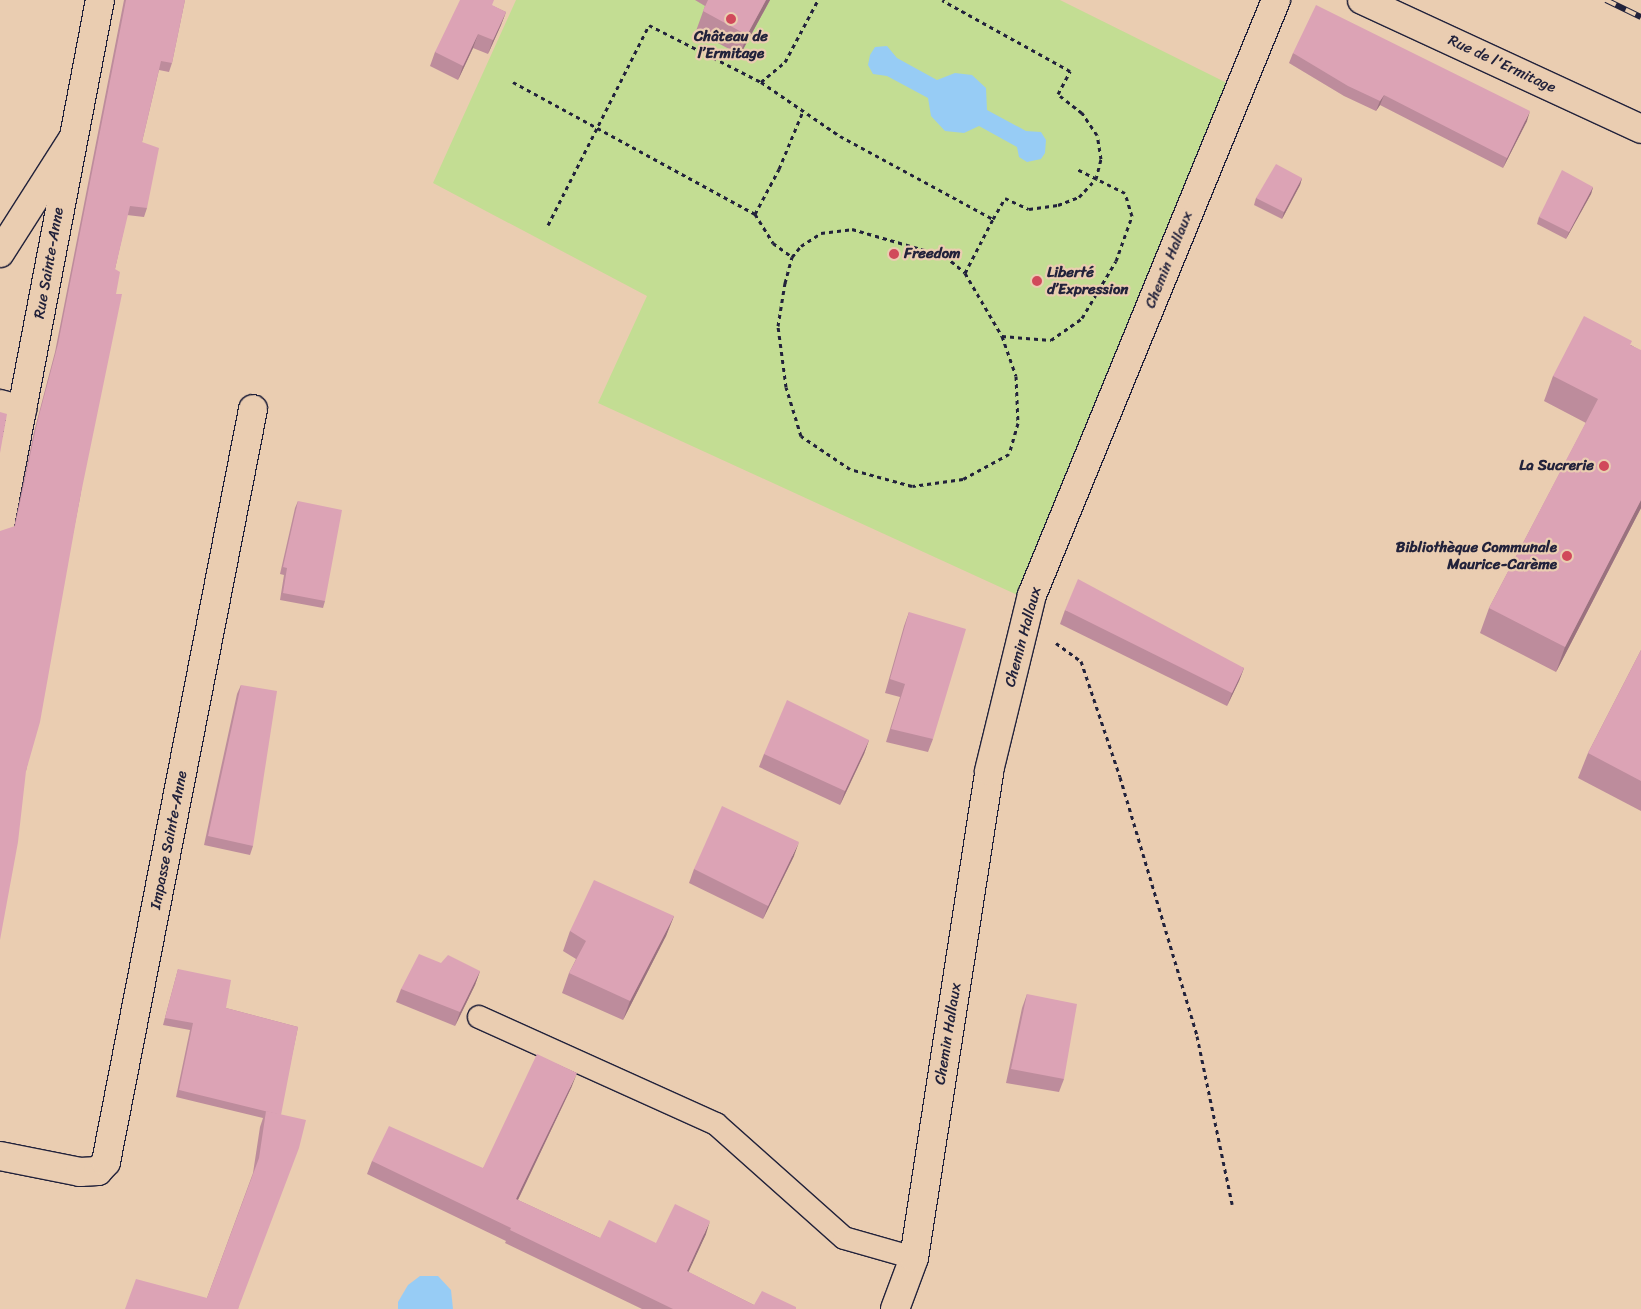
<!DOCTYPE html>
<meta charset="utf-8">
<style>
body{margin:0}
#map{position:relative;width:1641px;height:1309px;overflow:hidden;background:#eacdb1;font-family:Sriracha,sans-serif}
div>[style]{position:absolute}
.green>*{inset:0;background:#c3dd93}
.water>*{inset:0;background:#97ccf5}
.path>*{height:3px;margin-top:-1.5px;transform-origin:0;background:repeating-linear-gradient(90deg,#22223b 0 4px,transparent 0 8px)}
.roads{filter:drop-shadow(1px 0 #22223b) drop-shadow(-1px 0 #22223b) drop-shadow(0 1px #22223b) drop-shadow(0 -1px #22223b)}
.service>*{height:22px;margin:-11px;padding:0 11px;transform-origin:11px;border-radius:11px;background:#eacdb1}
.minor>*{height:28px;margin:-14px;padding:0 14px;transform-origin:14px;border-radius:14px;background:#eacdb1}
.tertiary>*{height:28px;margin:-14px;padding:0 14px;transform-origin:14px;border-radius:14px;background:#eacdb1}
.rail>*{height:5.5px;margin-top:-2.75px;transform-origin:0;background:repeating-linear-gradient(90deg,#eacdb1 0 11px,#22223b 0 22px);box-sizing:border-box;border-block:1px solid #22223b}
.wall>*{inset:0;background:#bd8c9c}
.shaded-wall>*{inset:0;background:#9a727f}
.building>*{inset:0;background:#dca3b5}
.dots>*{width:14px;height:14px;translate:-50% -50%;box-sizing:border-box;border:2px solid #eacdb1;border-radius:50%}
span{translate:-50% -50%;white-space:nowrap;text-align:center;line-height:1.15;-webkit-text-stroke:4.5px #eacdb1;paint-order:stroke}
.poi-label{font-size:15px;color:#22223b;font-weight:700}
.left{translate:0 -50%;text-align:left}
.right{translate:-100% -50%;text-align:right}
.street-label{font-size:15px;color:#22223b}
</style>
<div id="map">
<div class="green">
<div style="clip-path:polygon(516px 0,1060px 0,1233px 86px,1024px 598px,598px 403px,647px 296px,433px 183px)"></div>
</div>
<div class="water">
<div style="clip-path:polygon(887px 46px,897px 58px,937px 80px,955px 73px,972px 75px,986px 88px,987px 110px,1026px 131px,1041px 132px,1046px 140px,1045px 153px,1041px 159px,1027px 162px,1019px 157px,1017px 147px,979px 126px,964px 133px,945px 131px,931px 116px,928px 98px,887px 76px,873px 74px,868px 65px,870px 55px,875px 47px)"></div>
<div style="clip-path:polygon(420px 1276px,438px 1276px,451px 1290px,453px 1309px,398px 1309px,398px 1302px,408px 1285px)"></div>
</div>
<div class="path">
<div style="left:513px;top:82px;width:276px;rotate:28.6deg"></div>
<div style="left:755px;top:214px;width:34px;rotate:58deg"></div>
<div style="left:773px;top:243px;width:24px;rotate:36deg"></div>
<div style="left:761px;top:82px;width:96px;rotate:34.4deg"></div>
<div style="left:840px;top:136px;width:174px;rotate:28.5deg"></div>
<div style="left:993px;top:219px;width:24px;rotate:-60deg"></div>
<div style="left:1005px;top:198px;width:26px;rotate:25deg"></div>
<div style="left:1029px;top:209px;width:29px;rotate:-8deg"></div>
<div style="left:1058px;top:205px;width:22px;rotate:-21deg"></div>
<div style="left:1079px;top:197px;width:25px;rotate:-47deg"></div>
<div style="left:1096px;top:179px;width:21px;rotate:-76deg"></div>
<div style="left:1101px;top:159px;width:24px;rotate:-99deg"></div>
<div style="left:1097px;top:135px;width:27px;rotate:-124deg"></div>
<div style="left:1082px;top:113px;width:31px;rotate:-142deg"></div>
<div style="left:1058px;top:94px;width:26px;rotate:-62deg"></div>
<div style="left:1070px;top:71px;width:146px;rotate:-151deg"></div>
<div style="left:755px;top:214px;width:51px;rotate:-61.9deg"></div>
<div style="left:779px;top:169px;width:63px;rotate:-67.5deg"></div>
<div style="left:548px;top:225px;width:224px;rotate:-63.2deg"></div>
<div style="left:649px;top:25px;width:126px;rotate:27deg"></div>
<div style="left:761px;top:82px;width:31px;rotate:-40deg"></div>
<div style="left:785px;top:62px;width:70px;rotate:-62deg"></div>
<div style="left:965px;top:273px;width:73px;rotate:59.6deg"></div>
<div style="left:1002px;top:336px;width:42px;rotate:70.7deg"></div>
<div style="left:1016px;top:376px;width:47px;rotate:87.6deg"></div>
<div style="left:1018px;top:423px;width:32px;rotate:106deg"></div>
<div style="left:1009px;top:454px;width:52px;rotate:151.5deg"></div>
<div style="left:963px;top:479px;width:51px;rotate:172.2deg"></div>
<div style="left:912px;top:486px;width:64px;rotate:-164.7deg"></div>
<div style="left:850px;top:469px;width:59px;rotate:-146deg"></div>
<div style="left:801px;top:436px;width:51px;rotate:-107deg"></div>
<div style="left:786px;top:387px;width:62px;rotate:-97.5deg"></div>
<div style="left:778px;top:326px;width:44px;rotate:-80.8deg"></div>
<div style="left:785px;top:283px;width:27px;rotate:-75deg"></div>
<div style="left:792px;top:257px;width:14px;rotate:-51deg"></div>
<div style="left:801px;top:246px;width:24px;rotate:-33deg"></div>
<div style="left:821px;top:233px;width:31px;rotate:-7deg"></div>
<div style="left:852px;top:229px;width:97px;rotate:16.2deg"></div>
<div style="left:945px;top:256px;width:26px;rotate:40deg"></div>
<div style="left:965px;top:273px;width:61px;rotate:-62.6deg"></div>
<div style="left:1002px;top:336px;width:49px;rotate:4.7deg"></div>
<div style="left:1051px;top:340px;width:38px;rotate:-35deg"></div>
<div style="left:1082px;top:318px;width:66px;rotate:-59.2deg"></div>
<div style="left:1116px;top:261px;width:48px;rotate:-70.4deg"></div>
<div style="left:1132px;top:216px;width:24px;rotate:-107deg"></div>
<div style="left:1125px;top:193px;width:54px;rotate:-153.4deg"></div>
<div style="left:1056px;top:643px;width:31px;rotate:36deg"></div>
<div style="left:1081px;top:661px;width:122px;rotate:71.4deg"></div>
<div style="left:1120px;top:777px;width:270px;rotate:73.4deg"></div>
<div style="left:1197px;top:1036px;width:172px;rotate:78.2deg"></div>
</div>
<div class="roads">
<div class="service">
<div style="left:479px;top:1017px;width:260px;rotate:24.3deg"></div>
<div style="left:716px;top:1124px;width:171px;rotate:41.7deg"></div>
<div style="left:844px;top:1238px;width:73px;rotate:15.9deg"></div>
</div>
<div class="minor">
<div style="left:0;top:253px;width:134px;rotate:-57.5deg"></div>
<div style="left:0;top:404px;width:23px;rotate:15deg"></div>
<div style="left:0;top:1156px;width:82px;rotate:11.3deg"></div>
<div style="left:80px;top:1172px;width:18px;rotate:-3deg"></div>
<div style="left:98px;top:1171px;width:12px;rotate:-48deg"></div>
<div style="left:106px;top:1162px;width:767px;rotate:-78.95deg"></div>
</div>
<div class="tertiary">
<div style="left:1362px;top:0;width:307px;rotate:24.8deg"></div>
<div style="left:0;top:525px;width:534px;rotate:-79.22deg"></div>
<div style="left:895px;top:1309px;width:54px;rotate:-69.6deg"></div>
<div style="left:914px;top:1258px;width:493px;rotate:-81.2deg"></div>
<div style="left:989px;top:771px;width:181px;rotate:-76.3deg"></div>
<div style="left:1032px;top:595px;width:643px;rotate:-67.7deg"></div>
</div>
</div>
<div class="rail">
<div style="left:1606px;top:0;width:39px;rotate:26deg"></div>
</div>
<div class="wall">
<div style="clip-path:polygon(124px 0,185px 0,172px 63px,169px 72px,159px 70px,142px 142px,147px 208px,144px 217px,127px 215px,115px 269px,80px 498px,26px 771px,14px 527px,34px 432px,55px 352px)"></div>
<div style="clip-path:polygon(695px 0,770px 0,740px 55px,696px 31px,705px 6px)"></div>
<div style="clip-path:polygon(493px 6px,506px 12px,501px 25px,488px 54px,473px 48px,458px 80px,430px 66px,435px 52px)"></div>
<div style="clip-path:polygon(1293px 53px,1527px 121px,1503px 168px,1380px 105px,1376px 111px,1344px 96px,1289px 63px)"></div>
<div style="clip-path:polygon(1302px 178px,1300px 185px,1282px 219px,1254px 205px,1256px 198px)"></div>
<div style="clip-path:polygon(1593px 187px,1591px 194px,1566px 239px,1537px 224px,1539px 217px)"></div>
<div style="clip-path:polygon(1631px 345px,1641px 351px,1641px 508px,1556px 672px,1480px 633px,1489px 608px,1586px 423px,1544px 401px,1553px 376px)"></div>
<div style="clip-path:polygon(298px 501px,325px 601px,323px 608px,280px 600px,284px 575px,280px 574px,295px 508px)"></div>
<div style="clip-path:polygon(1065px 610px,1244px 668px,1239px 681px,1227px 706px,1060px 624px)"></div>
<div style="clip-path:polygon(909px 612px,933px 739px,928px 752px,886px 742px,900px 697px,885px 693px,904px 626px)"></div>
<div style="clip-path:polygon(1641px 650px,1641px 811px,1578px 778px,1588px 753px)"></div>
<div style="clip-path:polygon(241px 685px,253px 846px,250px 855px,204px 845px,237px 694px)"></div>
<div style="clip-path:polygon(869px 740px,864px 754px,840px 805px,759px 767px,764px 754px)"></div>
<div style="clip-path:polygon(794px 856px,763px 919px,689px 883px,694px 869px)"></div>
<div style="clip-path:polygon(674px 916px,666px 936px,623px 1020px,562px 993px,569px 973px,576px 959px,563px 951px,570px 931px)"></div>
<div style="clip-path:polygon(178px 969px,226px 1008px,298px 1027px,238px 1309px,207px 1298px,253px 1173px,260px 1127px,263px 1118px,176px 1097px,190px 1030px,163px 1025px)"></div>
<div style="clip-path:polygon(480px 971px,475px 985px,455px 1026px,396px 1002px,401px 989px)"></div>
<div style="clip-path:polygon(1027px 994px,1064px 1079px,1059px 1092px,1006px 1083px,1022px 1008px)"></div>
<div style="clip-path:polygon(572px 1086px,518px 1200px,600px 1238px,656px 1243px,706px 1234px,688px 1272px,754px 1305px,796px 1309px,642px 1309px,505px 1243px,506px 1241px,367px 1174px,372px 1161px,483px 1168px)"></div>
</div>
<div class="shaded-wall">
<div style="clip-path:polygon(766px 0,770px 0,740px 55px,747px 35px)"></div>
<div style="clip-path:polygon(506px 12px,501px 25px,488px 54px,493px 40px)"></div>
<div style="clip-path:polygon(478px 34px,473px 48px,458px 80px,463px 66px)"></div>
<div style="clip-path:polygon(1384px 95px,1380px 105px,1376px 111px,1380px 101px)"></div>
<div style="clip-path:polygon(1530px 111px,1527px 121px,1503px 168px,1507px 158px)"></div>
<div style="clip-path:polygon(1302px 178px,1300px 185px,1282px 219px,1284px 212px)"></div>
<div style="clip-path:polygon(1593px 187px,1591px 194px,1566px 239px,1569px 232px)"></div>
<div style="clip-path:polygon(1641px 500px,1641px 508px,1556px 672px,1565px 647px)"></div>
<div style="clip-path:polygon(1244px 668px,1239px 681px,1227px 706px,1232px 693px)"></div>
<div style="clip-path:polygon(869px 740px,864px 754px,840px 805px,845px 791px)"></div>
<div style="clip-path:polygon(799px 842px,794px 856px,763px 919px,768px 906px)"></div>
<div style="clip-path:polygon(674px 916px,666px 936px,623px 1020px,630px 1001px)"></div>
<div style="clip-path:polygon(480px 971px,475px 985px,455px 1026px,460px 1012px)"></div>
<div style="clip-path:polygon(577px 1073px,572px 1086px,512px 1212px,516px 1199px)"></div>
<div style="clip-path:polygon(710px 1221px,706px 1234px,683px 1284px,687px 1271px)"></div>
</div>
<div class="building">
<div style="clip-path:polygon(126px 0,185px 0,172px 63px,161px 61px,142px 142px,159px 148px,147px 208px,130px 206px,115px 269px,120px 272px,116px 294px,122px 294px,80px 498px,40px 722px,26px 771px,18px 842px,0 940px,0 531px,15px 526px,37px 423px,58px 344px)"></div>
<div style="clip-path:polygon(460px 0,494px 0,492px 5px,506px 12px,493px 40px,478px 34px,463px 66px,435px 52px)"></div>
<div style="clip-path:polygon(708px 0,766px 0,747px 35px,703px 11px)"></div>
<div style="clip-path:polygon(1316px 5px,1530px 111px,1507px 158px,1384px 95px,1380px 101px,1348px 86px,1293px 53px)"></div>
<div style="clip-path:polygon(1276px 164px,1302px 178px,1284px 212px,1256px 198px)"></div>
<div style="clip-path:polygon(1562px 170px,1593px 187px,1569px 232px,1539px 217px)"></div>
<div style="clip-path:polygon(1584px 316px,1632px 341px,1630px 345px,1641px 350px,1641px 500px,1565px 647px,1489px 608px,1598px 399px,1553px 376px)"></div>
<div style="clip-path:polygon(0 412px,7px 414px,0 453px)"></div>
<div style="clip-path:polygon(298px 501px,342px 510px,325px 601px,283px 593px,287px 568px,283px 567px)"></div>
<div style="clip-path:polygon(1078px 579px,1244px 668px,1232px 693px,1065px 610px)"></div>
<div style="clip-path:polygon(909px 612px,966px 629px,933px 739px,891px 729px,905px 684px,890px 679px)"></div>
<div style="clip-path:polygon(1641px 650px,1641px 781px,1588px 753px)"></div>
<div style="clip-path:polygon(241px 685px,277px 691px,253px 846px,208px 836px)"></div>
<div style="clip-path:polygon(787px 700px,869px 740px,845px 791px,764px 754px)"></div>
<div style="clip-path:polygon(722px 806px,799px 842px,768px 906px,694px 869px)"></div>
<div style="clip-path:polygon(594px 880px,674px 916px,630px 1001px,569px 973px,586px 941px,570px 931px)"></div>
<div style="clip-path:polygon(419px 954px,441px 963px,448px 955px,480px 971px,460px 1012px,401px 989px)"></div>
<div style="clip-path:polygon(178px 969px,231px 980px,226px 1008px,298px 1027px,281px 1115px,179px 1090px,193px 1023px,165px 1018px)"></div>
<div style="clip-path:polygon(1027px 994px,1077px 1004px,1064px 1079px,1011px 1069px)"></div>
<div style="clip-path:polygon(537px 1054px,577px 1073px,516px 1199px,600px 1238px,609px 1220px,656px 1243px,675px 1204px,710px 1221px,687px 1271px,754px 1305px,762px 1291px,796px 1307px,796px 1309px,673px 1309px,510px 1230px,511px 1228px,372px 1161px,389px 1126px,483px 1168px)"></div>
<div style="clip-path:polygon(266px 1111px,306px 1120px,299px 1148px,238px 1309px,125px 1309px,136px 1279px,207px 1298px,259px 1158px)"></div>
</div>
<div class="dots">
<div style="left:731px;top:19px;background:#d1495b"></div>
<div style="left:894px;top:254px;background:#d1495b"></div>
<div style="left:1037px;top:281px;background:#d1495b"></div>
<div style="left:1604px;top:466px;background:#d1495b"></div>
<div style="left:1567px;top:556px;background:#d1495b"></div>
</div>
<div class="poi-label">
<span style="left:731px;top:45px">Château de<br>l’Ermitage</span>
<span class="left" style="left:904px;top:254px">Freedom</span>
<span class="left" style="left:1047px;top:281px">Liberté<br>d’Expression</span>
<span class="right" style="left:1594px;top:466px">La Sucrerie</span>
<span class="right" style="left:1557px;top:556px">Bibliothèque Communale<br>Maurice-Carème</span>
</div>
<div class="street-label">
<span style="left:1502px;top:64px;rotate:25deg">Rue de l'Ermitage</span>
<span style="left:1169px;top:260px;rotate:-68deg">Chemin Hallaux</span>
<span style="left:49px;top:263px;rotate:-80deg">Rue Sainte-Anne</span>
<span style="left:1023px;top:637px;rotate:-75deg">Chemin Hallaux</span>
<span style="left:169px;top:840px;rotate:-79deg">Impasse Sainte-Anne</span>
<span style="left:948px;top:1034px;rotate:-81deg">Chemin Hallaux</span>
</div>
</div>
